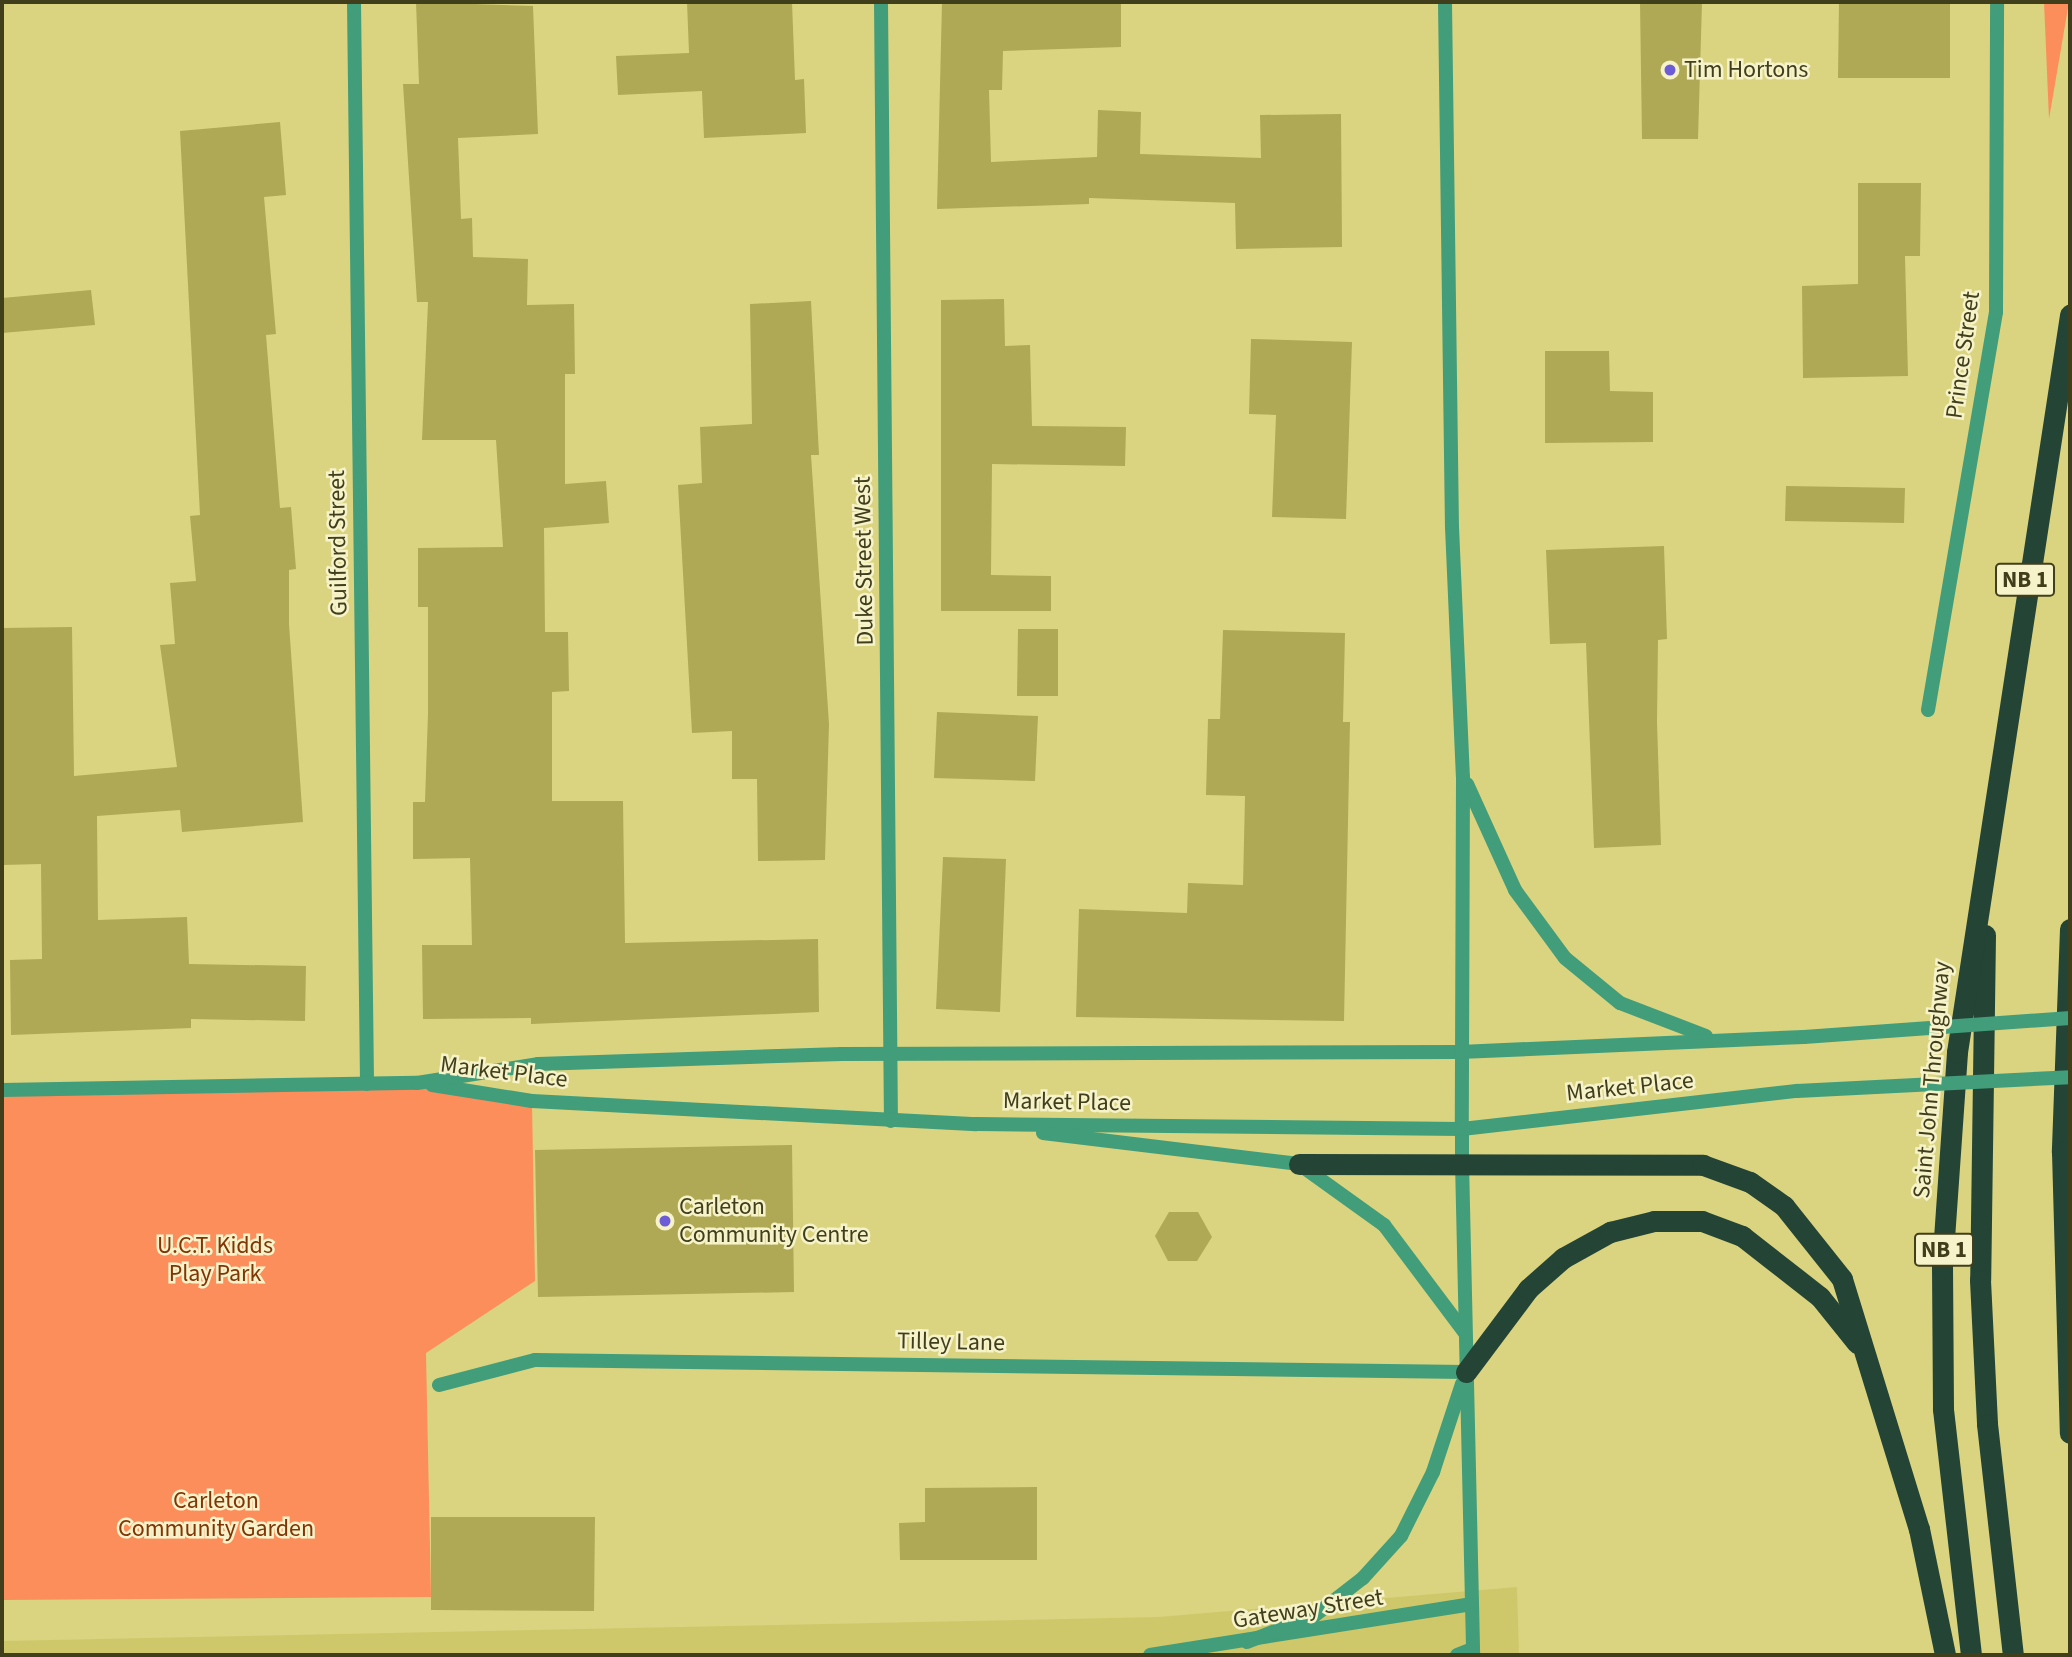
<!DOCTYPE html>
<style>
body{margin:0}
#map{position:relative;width:2072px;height:1657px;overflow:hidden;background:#dad480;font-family:"Source Sans 3",sans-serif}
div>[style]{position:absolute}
.built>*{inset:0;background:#cfc86a}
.green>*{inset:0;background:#fc8e5b}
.building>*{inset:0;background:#afa854}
.minor>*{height:14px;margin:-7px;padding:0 7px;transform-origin:7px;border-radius:7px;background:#429d7a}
.tertiary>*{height:14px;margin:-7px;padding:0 7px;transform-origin:7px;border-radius:7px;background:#429d7a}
.motorway>*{height:21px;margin:-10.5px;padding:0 10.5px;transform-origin:10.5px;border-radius:10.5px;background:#244436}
.tertiary-bridge>*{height:14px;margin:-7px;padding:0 7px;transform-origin:7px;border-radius:7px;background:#429d7a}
.dots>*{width:19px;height:19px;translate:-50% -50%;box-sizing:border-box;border:4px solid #f6f3ca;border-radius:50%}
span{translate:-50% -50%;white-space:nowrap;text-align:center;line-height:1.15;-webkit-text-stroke:5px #f6f3ca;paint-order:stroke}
.shield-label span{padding:2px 5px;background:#f6f3ca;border:2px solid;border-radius:5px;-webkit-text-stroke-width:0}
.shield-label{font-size:23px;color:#413e1b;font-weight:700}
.poi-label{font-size:24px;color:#413e1b}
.left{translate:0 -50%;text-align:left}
.street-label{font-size:24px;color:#413e1b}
.park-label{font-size:24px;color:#823405}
.frame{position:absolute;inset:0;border:4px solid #413e1b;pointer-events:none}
</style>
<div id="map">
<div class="built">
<div style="clip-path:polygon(1517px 1587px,1519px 1655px,2px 1655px,2px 1641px,1158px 1617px)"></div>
</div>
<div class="green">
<div style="clip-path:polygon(2044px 2px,2069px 2px,2049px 119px)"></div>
<div style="clip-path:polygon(417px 1083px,532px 1101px,535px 1281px,426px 1353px,431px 1597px,2px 1600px,2px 1090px)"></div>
</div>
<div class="building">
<div style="clip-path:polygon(416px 2px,533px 6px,538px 134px,458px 138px,461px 219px,472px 218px,473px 257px,528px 259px,527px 305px,574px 304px,575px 374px,565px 374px,565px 484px,606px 481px,609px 523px,544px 528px,545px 632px,568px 632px,569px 691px,552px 692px,552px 801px,623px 801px,625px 943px,818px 939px,819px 1012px,531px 1024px,531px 1018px,423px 1019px,422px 945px,472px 945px,470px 858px,413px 859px,413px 802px,425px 802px,428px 713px,428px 607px,418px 607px,418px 548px,503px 547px,496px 440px,422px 440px,428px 302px,417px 302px,403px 84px,419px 84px)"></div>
<div style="clip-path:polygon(687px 2px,792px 2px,795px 80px,804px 79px,806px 133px,704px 138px,702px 91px,618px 95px,616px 56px,689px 53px)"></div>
<div style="clip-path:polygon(942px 2px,1121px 2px,1121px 47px,1003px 51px,1002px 90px,989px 90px,991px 162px,1097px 157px,1098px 110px,1141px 112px,1140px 154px,1261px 158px,1260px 115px,1341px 114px,1342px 247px,1236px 249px,1235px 203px,1089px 198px,1089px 204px,937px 209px)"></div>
<div style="clip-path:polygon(1640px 2px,1702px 2px,1698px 139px,1642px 139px)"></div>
<div style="clip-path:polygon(1839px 2px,1950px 2px,1950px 78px,1838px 78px)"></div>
<div style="clip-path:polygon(280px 122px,286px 195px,264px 197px,276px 334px,266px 335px,280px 508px,291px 507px,296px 569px,289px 570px,289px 624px,303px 822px,182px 832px,180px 810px,97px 816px,98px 920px,187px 917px,189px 964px,306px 966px,305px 1021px,191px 1019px,191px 1028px,11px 1035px,10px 960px,42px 959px,41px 864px,2px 865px,2px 628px,72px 627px,74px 776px,177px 767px,160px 645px,175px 644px,170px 583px,196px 581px,190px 516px,200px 515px,180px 131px)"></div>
<div style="clip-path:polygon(1858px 183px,1921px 183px,1920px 256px,1905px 256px,1908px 376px,1803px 378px,1802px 286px,1858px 284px)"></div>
<div style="clip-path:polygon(91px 290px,95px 325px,2px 333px,2px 298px)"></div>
<div style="clip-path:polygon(1004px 299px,1005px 346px,1030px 345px,1032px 426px,1126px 427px,1125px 466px,992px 464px,991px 575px,1051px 576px,1051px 611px,941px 611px,941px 300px)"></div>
<div style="clip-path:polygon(811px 301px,819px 455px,811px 455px,829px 724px,825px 860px,758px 861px,757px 779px,732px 779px,732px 731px,692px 733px,678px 485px,702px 483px,700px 427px,752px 424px,750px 304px)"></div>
<div style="clip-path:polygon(1251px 339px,1352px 342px,1346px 519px,1272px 517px,1276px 415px,1249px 414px)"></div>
<div style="clip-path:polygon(1545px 351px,1609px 351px,1610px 391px,1653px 392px,1653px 442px,1545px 443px)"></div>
<div style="clip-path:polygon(1786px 486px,1905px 488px,1904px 523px,1785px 521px)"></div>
<div style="clip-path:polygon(1664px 546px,1667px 639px,1658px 640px,1657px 722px,1661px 845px,1594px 848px,1586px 643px,1550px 644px,1546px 550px)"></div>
<div style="clip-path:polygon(1018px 629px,1058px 629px,1058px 696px,1017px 696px)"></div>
<div style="clip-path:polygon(1223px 630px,1345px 633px,1343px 722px,1350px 722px,1344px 1021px,1076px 1017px,1079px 909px,1187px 913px,1188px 883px,1243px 885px,1245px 796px,1206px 795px,1208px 719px,1220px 719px)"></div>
<div style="clip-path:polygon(937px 712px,1038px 716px,1035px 781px,934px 778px)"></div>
<div style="clip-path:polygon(943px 857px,1006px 859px,1000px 1012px,936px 1009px)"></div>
<div style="clip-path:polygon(792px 1145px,794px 1292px,538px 1297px,535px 1150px)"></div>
<div style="clip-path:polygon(1169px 1212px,1198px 1212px,1212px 1237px,1197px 1261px,1168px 1261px,1155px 1236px)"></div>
<div style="clip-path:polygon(1037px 1487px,1037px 1560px,900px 1560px,899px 1523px,925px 1522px,925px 1488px)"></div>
<div style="clip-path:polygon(431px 1517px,595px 1517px,594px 1611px,431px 1610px)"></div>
</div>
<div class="minor">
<div style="left:354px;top:2px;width:1082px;rotate:89.31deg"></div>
<div style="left:1928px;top:710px;width:404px;rotate:-80.3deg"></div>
<div style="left:1996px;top:312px;width:310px;rotate:-89.8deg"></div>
<div style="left:1462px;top:1129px;width:33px;rotate:90deg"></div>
<div style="left:439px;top:1385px;width:99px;rotate:-14.6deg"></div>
<div style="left:535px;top:1360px;width:931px;rotate:0.74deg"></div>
<div style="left:1150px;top:1655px;width:326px;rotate:-9deg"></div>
<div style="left:1457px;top:1655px;width:17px;rotate:-21deg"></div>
</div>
<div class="tertiary">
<div style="left:881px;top:2px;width:1119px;rotate:89.49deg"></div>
<div style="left:1445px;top:2px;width:525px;rotate:89.24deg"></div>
<div style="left:1452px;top:527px;width:250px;rotate:87.5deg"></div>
<div style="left:1463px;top:777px;width:352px;rotate:90.2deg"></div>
<div style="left:1467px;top:784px;width:116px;rotate:65.6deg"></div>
<div style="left:1515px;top:890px;width:84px;rotate:53.7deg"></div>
<div style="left:1565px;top:958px;width:71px;rotate:39.3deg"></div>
<div style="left:1620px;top:1003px;width:92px;rotate:21deg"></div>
<div style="left:432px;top:1085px;width:101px;rotate:9.1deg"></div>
<div style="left:532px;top:1101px;width:445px;rotate:3deg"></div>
<div style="left:976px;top:1124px;width:486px;rotate:0.6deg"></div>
<div style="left:1462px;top:1129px;width:337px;rotate:-6.5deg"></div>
<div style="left:2px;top:1090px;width:415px;rotate:-1deg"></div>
<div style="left:417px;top:1083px;width:122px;rotate:-8.9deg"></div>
<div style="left:538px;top:1064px;width:304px;rotate:-1.9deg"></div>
<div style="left:842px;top:1054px;width:618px;rotate:-0.19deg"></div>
<div style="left:1460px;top:1052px;width:344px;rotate:-2.5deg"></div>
<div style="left:1043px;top:1133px;width:258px;rotate:6.9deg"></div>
<div style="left:1299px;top:1164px;width:105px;rotate:35.7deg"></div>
<div style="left:1384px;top:1225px;width:135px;rotate:53.1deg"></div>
<div style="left:1462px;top:1162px;width:493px;rotate:88.7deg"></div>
<div style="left:1247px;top:1642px;width:72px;rotate:-21.2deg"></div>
<div style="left:1314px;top:1616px;width:62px;rotate:-37.8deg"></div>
<div style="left:1363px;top:1578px;width:57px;rotate:-47.9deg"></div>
<div style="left:1401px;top:1536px;width:72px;rotate:-63.4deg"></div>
<div style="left:1433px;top:1472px;width:93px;rotate:-71.8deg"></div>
</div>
<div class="motorway">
<div style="left:2070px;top:929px;width:223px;rotate:92.1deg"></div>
<div style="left:2062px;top:1152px;width:281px;rotate:88.4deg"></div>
<div style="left:1985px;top:935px;width:345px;rotate:90.8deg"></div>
<div style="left:1980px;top:1280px;width:144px;rotate:87.2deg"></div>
<div style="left:1987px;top:1424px;width:232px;rotate:83.6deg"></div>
<div style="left:1299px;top:1164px;width:404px;rotate:0.1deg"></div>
<div style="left:1703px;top:1165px;width:50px;rotate:19.9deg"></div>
<div style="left:1750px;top:1182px;width:42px;rotate:35.2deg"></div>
<div style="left:1784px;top:1206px;width:93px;rotate:51.5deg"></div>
<div style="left:1842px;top:1279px;width:262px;rotate:72.9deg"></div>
<div style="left:1919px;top:1529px;width:129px;rotate:78.3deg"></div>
<div style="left:1466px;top:1372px;width:104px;rotate:-53.2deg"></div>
<div style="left:1528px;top:1289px;width:47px;rotate:-41.5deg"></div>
<div style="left:1563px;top:1258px;width:54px;rotate:-29deg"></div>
<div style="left:1610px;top:1232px;width:45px;rotate:-14deg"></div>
<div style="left:1654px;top:1221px;width:48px"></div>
<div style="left:1702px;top:1221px;width:43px;rotate:20.6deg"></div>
<div style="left:1742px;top:1236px;width:99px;rotate:38deg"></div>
<div style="left:1820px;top:1297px;width:59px;rotate:51.2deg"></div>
<div style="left:1971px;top:1655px;width:248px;rotate:-96.5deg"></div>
<div style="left:1943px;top:1409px;width:142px;rotate:-90.4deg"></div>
<div style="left:1942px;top:1267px;width:216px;rotate:-86deg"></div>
<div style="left:1957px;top:1052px;width:746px;rotate:-81.28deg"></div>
</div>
<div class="tertiary-bridge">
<div style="left:1804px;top:1037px;width:267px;rotate:-4.1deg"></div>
<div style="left:1797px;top:1091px;width:273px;rotate:-2.9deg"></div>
</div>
<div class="dots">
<div style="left:1670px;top:70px;background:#6c5dd7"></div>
<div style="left:665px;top:1221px;background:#6c5dd7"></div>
</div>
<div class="shield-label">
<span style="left:2025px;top:580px">NB 1</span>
<span style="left:1944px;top:1250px">NB 1</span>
</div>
<div class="poi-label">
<span class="left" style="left:1684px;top:70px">Tim Hortons</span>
<span class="left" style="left:679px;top:1221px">Carleton<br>Community Centre</span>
</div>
<div class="street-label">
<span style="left:1963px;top:355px;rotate:-82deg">Prince Street</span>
<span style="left:338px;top:543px;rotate:-91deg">Guilford Street</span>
<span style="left:864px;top:561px;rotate:-91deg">Duke Street West</span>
<span style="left:504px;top:1072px;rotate:7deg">Market Place</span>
<span style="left:1932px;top:1080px;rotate:-85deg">Saint John Throughway</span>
<span style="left:1630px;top:1087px;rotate:-6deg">Market Place</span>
<span style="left:1067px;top:1102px;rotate:1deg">Market Place</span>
<span style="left:951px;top:1342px;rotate:1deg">Tilley Lane</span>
<span style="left:1308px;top:1609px;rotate:-9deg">Gateway Street</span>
</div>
<div class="park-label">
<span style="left:215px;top:1260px">U.C.T. Kidds<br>Play Park</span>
<span style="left:216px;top:1515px">Carleton<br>Community Garden</span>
</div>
<div class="frame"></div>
</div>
